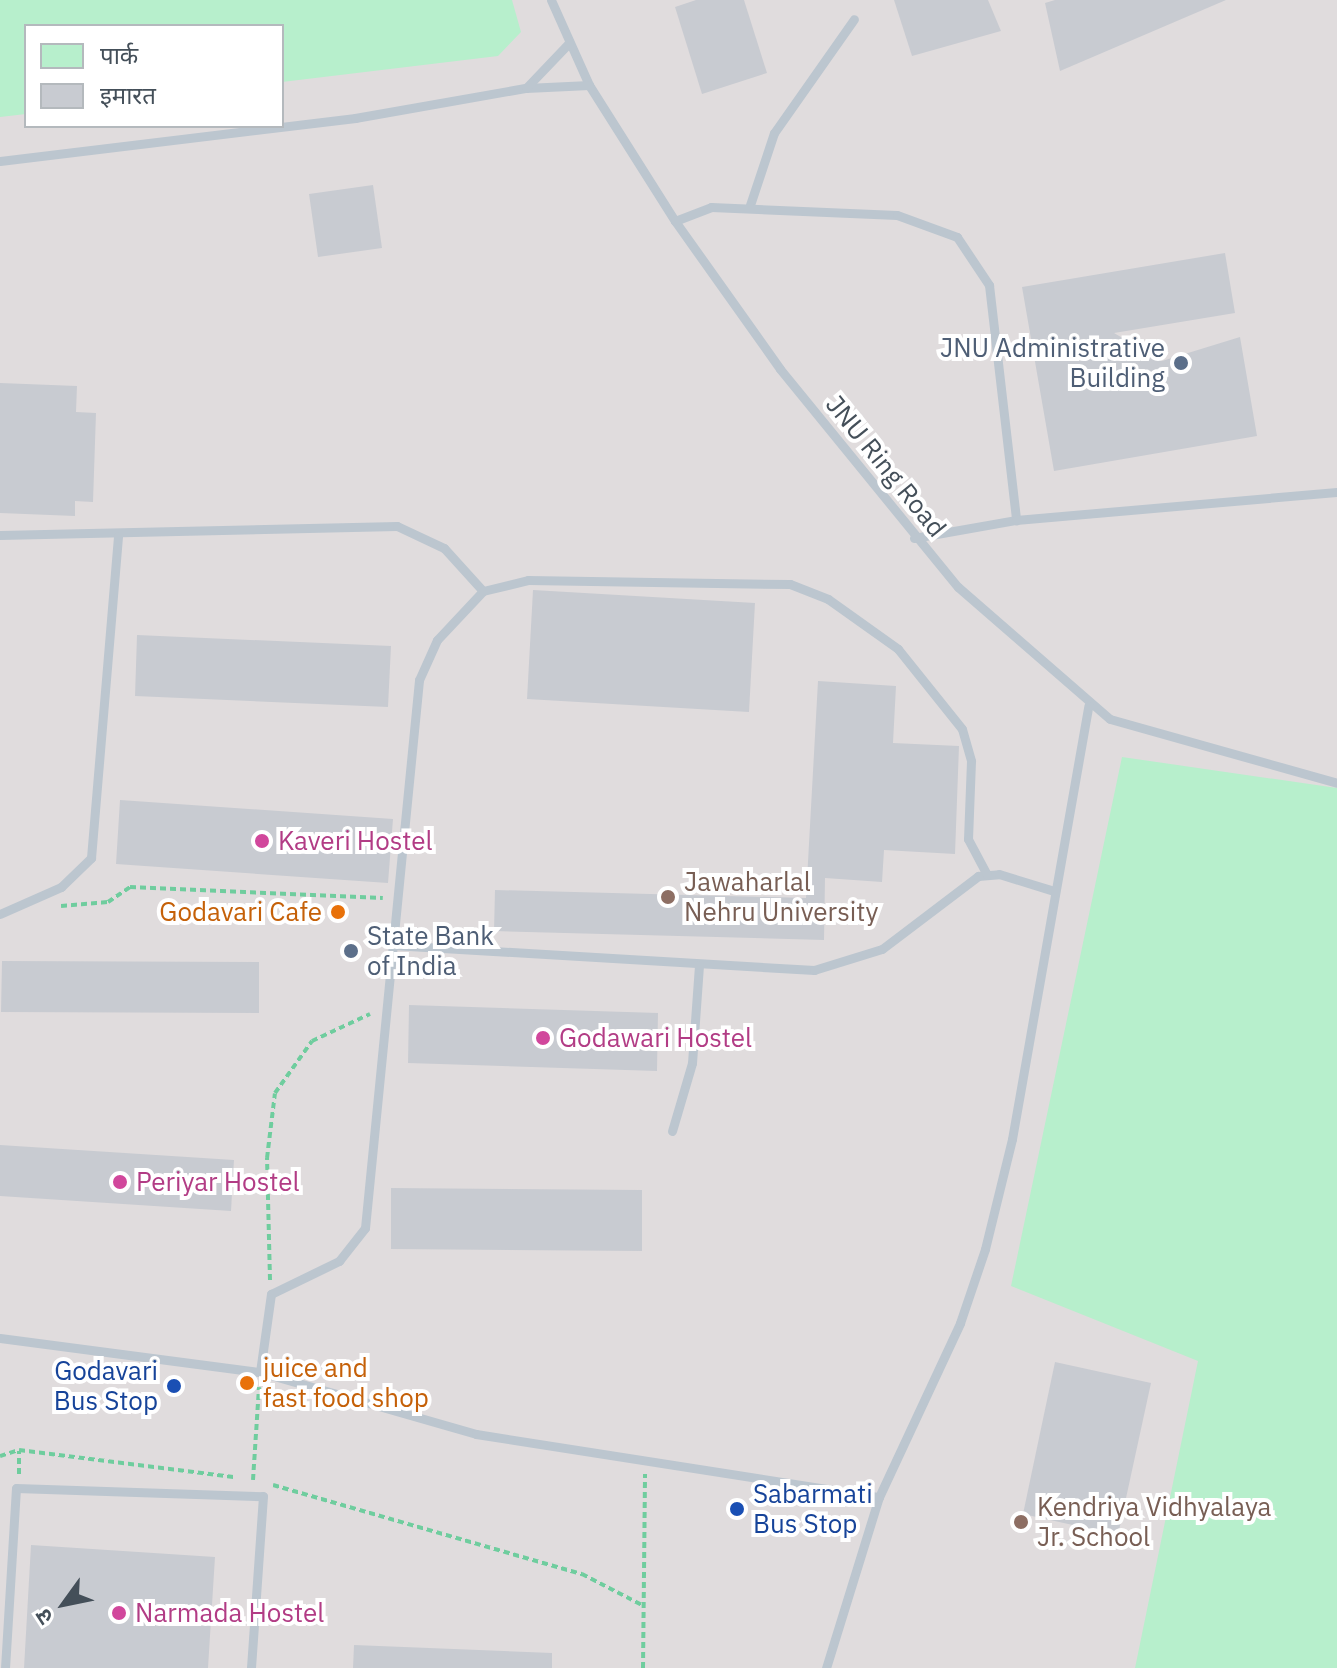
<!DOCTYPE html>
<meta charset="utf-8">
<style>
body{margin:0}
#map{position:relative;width:1337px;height:1668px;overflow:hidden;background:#efebeb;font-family:"IBM Plex Sans","Noto Sans Devanagari",sans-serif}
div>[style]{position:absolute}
.education>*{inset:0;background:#e0dcdd}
.green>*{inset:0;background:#b7efcc}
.building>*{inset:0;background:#c8cbd1}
.path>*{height:4px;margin-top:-2px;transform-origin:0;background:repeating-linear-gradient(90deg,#6fcd9e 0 6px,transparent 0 10px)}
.service>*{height:9px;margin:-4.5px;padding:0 4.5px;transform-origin:4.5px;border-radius:4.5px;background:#bcc6cf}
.dots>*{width:22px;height:22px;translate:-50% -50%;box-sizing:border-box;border:4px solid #fff;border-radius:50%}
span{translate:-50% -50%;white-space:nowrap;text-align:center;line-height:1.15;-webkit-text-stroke:8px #fff;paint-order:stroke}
.service-label{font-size:26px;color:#4e5e75}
.right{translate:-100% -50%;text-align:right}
.left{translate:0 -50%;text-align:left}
.street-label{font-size:26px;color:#444f59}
.hotel-label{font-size:26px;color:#b23c85}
.education-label{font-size:26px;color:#785e54}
.food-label{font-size:26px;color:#c56008}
.transit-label{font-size:26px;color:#164399}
.legend{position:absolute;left:24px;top:24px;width:260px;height:104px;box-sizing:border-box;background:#fff;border:2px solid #b4b9bd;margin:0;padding:10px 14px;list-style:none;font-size:24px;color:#444f59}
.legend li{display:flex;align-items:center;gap:16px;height:40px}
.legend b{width:40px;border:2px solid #b4b9bd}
.north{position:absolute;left:24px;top:1564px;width:80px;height:80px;-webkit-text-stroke:6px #fff;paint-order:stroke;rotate:237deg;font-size:22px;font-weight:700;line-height:32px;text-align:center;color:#444f59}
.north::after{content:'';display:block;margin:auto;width:28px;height:36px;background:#444f59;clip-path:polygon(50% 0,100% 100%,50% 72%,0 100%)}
</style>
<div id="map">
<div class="education">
<div style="clip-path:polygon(evenodd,0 0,1337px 0,1337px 1668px,0 1668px,0 0,26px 26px,282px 26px,282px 126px,26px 126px,26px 26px)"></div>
</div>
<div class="green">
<div style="clip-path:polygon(0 0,512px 0,521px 32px,498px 56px,282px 82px,282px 26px,26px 26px,26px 114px,0 117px)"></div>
<div style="clip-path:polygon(1122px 757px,1337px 788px,1337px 1668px,1135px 1668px,1198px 1361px,1011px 1286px)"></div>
</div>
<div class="building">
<div style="clip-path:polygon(696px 0,744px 0,767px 73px,702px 94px,675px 7px)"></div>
<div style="clip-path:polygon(894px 0,988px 0,1001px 31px,912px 56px)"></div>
<div style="clip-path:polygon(1055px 0,1226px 0,1060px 71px,1045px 3px)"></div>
<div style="clip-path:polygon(373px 185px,382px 248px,318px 257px,309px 194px)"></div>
<div style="clip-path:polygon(1225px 253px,1235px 313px,1114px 333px,1162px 361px,1240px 337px,1257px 436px,1054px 471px,1022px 287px)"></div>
<div style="clip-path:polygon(0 383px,77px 386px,76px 412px,96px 413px,93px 502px,75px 501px,75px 516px,0 513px)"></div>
<div style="clip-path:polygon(533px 590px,755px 603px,749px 712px,527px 699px)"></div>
<div style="clip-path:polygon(137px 635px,391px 646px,388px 707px,135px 696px)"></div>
<div style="clip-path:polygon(818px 681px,896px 686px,893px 743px,959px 746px,955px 854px,884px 850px,882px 882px,825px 878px,824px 940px,494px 931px,495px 890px,806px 898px)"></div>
<div style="clip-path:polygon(120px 800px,393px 819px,388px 883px,116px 864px)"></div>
<div style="clip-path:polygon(2px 961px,259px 962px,259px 1013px,1px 1012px)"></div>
<div style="clip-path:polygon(409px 1005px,658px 1013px,657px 1071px,408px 1063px)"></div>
<div style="clip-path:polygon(0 1145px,234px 1160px,231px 1211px,0 1196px)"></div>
<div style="clip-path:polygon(391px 1188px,642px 1190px,642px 1251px,391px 1249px)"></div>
<div style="clip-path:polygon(1055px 1362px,1151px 1383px,1118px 1535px,1023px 1514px)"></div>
<div style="clip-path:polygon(31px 1545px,215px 1557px,208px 1668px,24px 1668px)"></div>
<div style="clip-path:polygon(354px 1645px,552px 1653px,552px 1668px,353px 1668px)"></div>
</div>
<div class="path">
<div style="left:61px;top:906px;width:47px;rotate:-4.9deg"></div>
<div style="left:108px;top:902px;width:27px;rotate:-34deg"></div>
<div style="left:130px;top:887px;width:253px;rotate:2.5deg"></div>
<div style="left:270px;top:1280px;width:122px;rotate:-91.4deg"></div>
<div style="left:267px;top:1158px;width:65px;rotate:-83deg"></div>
<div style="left:275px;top:1093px;width:64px;rotate:-54.6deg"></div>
<div style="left:312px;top:1041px;width:64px;rotate:-25deg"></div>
<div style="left:0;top:1456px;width:20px;rotate:-18deg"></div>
<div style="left:19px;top:1450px;width:216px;rotate:7.2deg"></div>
<div style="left:19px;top:1474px;width:23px;rotate:-90deg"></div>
<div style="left:253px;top:1480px;width:93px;rotate:-86.3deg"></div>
<div style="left:273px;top:1485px;width:322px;rotate:16.1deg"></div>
<div style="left:582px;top:1574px;width:68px;rotate:27.3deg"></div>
<div style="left:643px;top:1668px;width:194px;rotate:-89.4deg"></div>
</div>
<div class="service">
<div style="left:551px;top:0;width:93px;rotate:65.9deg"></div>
<div style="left:589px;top:85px;width:161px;rotate:57.7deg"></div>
<div style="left:675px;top:221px;width:181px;rotate:54.6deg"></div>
<div style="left:780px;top:369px;width:281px;rotate:50.8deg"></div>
<div style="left:958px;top:587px;width:201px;rotate:41deg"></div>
<div style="left:1110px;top:719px;width:236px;rotate:15.7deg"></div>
<div style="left:526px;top:88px;width:63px;rotate:-2.7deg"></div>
<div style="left:0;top:161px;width:358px;rotate:-6.9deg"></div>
<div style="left:355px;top:118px;width:174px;rotate:-10deg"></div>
<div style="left:526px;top:88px;width:62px;rotate:-46.3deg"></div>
<div style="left:749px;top:208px;width:79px;rotate:-71.6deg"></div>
<div style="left:774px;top:133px;width:139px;rotate:-54.9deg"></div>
<div style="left:675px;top:221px;width:39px;rotate:-21deg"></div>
<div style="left:711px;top:207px;width:186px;rotate:2.5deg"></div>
<div style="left:897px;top:215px;width:64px;rotate:20.1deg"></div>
<div style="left:957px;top:237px;width:58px;rotate:56.3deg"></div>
<div style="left:989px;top:285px;width:237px;rotate:83.4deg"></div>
<div style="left:0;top:535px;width:397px;rotate:-1.3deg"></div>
<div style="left:397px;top:526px;width:52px;rotate:25.1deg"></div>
<div style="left:444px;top:548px;width:58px;rotate:47.8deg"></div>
<div style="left:914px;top:538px;width:104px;rotate:-10deg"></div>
<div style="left:1016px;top:520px;width:322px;rotate:-5deg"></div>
<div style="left:0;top:914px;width:67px;rotate:-23.9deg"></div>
<div style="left:61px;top:887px;width:42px;rotate:-44deg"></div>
<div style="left:91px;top:858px;width:323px;rotate:-85.2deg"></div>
<div style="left:392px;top:945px;width:423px;rotate:3.4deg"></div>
<div style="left:814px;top:970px;width:71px;rotate:-17.2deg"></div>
<div style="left:882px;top:949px;width:121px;rotate:-37.2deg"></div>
<div style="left:978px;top:876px;width:21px;rotate:-5deg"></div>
<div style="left:999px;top:874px;width:58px;rotate:17.2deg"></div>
<div style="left:672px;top:1131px;width:71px;rotate:-73.6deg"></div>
<div style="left:692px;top:1063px;width:98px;rotate:-85.9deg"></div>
<div style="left:0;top:1338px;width:262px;rotate:7.5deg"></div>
<div style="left:260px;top:1372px;width:225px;rotate:16deg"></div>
<div style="left:476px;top:1434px;width:408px;rotate:8.9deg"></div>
<div style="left:260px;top:1372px;width:79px;rotate:-82deg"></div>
<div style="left:271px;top:1294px;width:76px;rotate:-25.9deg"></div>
<div style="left:339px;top:1261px;width:42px;rotate:-51.8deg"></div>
<div style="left:365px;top:1228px;width:551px;rotate:-84.37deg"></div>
<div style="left:419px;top:680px;width:44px;rotate:-65.8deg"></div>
<div style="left:437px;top:640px;width:67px;rotate:-46.8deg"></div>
<div style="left:483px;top:591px;width:46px;rotate:-13.7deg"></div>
<div style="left:528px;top:580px;width:262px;rotate:0.9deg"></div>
<div style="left:790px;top:584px;width:41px;rotate:21.5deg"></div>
<div style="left:828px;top:599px;width:86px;rotate:35.5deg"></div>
<div style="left:898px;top:649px;width:102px;rotate:51.3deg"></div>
<div style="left:962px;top:729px;width:33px;rotate:74deg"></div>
<div style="left:971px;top:761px;width:78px;rotate:92.2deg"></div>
<div style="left:968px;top:839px;width:40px;rotate:62deg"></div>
<div style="left:5px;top:1668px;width:180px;rotate:-86.5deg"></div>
<div style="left:16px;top:1488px;width:247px;rotate:1.9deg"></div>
<div style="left:263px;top:1496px;width:172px;rotate:94deg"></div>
<div style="left:826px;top:1668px;width:179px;rotate:-72.8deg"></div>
<div style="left:879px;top:1497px;width:192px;rotate:-65deg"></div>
<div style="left:960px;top:1323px;width:78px;rotate:-71.3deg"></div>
<div style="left:985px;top:1249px;width:113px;rotate:-76.2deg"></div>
<div style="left:1012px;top:1139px;width:440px;rotate:-80deg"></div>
</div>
<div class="dots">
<div style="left:1181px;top:363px;background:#5c6f8a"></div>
<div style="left:262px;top:841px;background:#d1479c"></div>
<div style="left:668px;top:897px;background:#8d6e63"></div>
<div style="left:338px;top:912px;background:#e8710a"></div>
<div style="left:351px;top:951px;background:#5c6f8a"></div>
<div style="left:543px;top:1038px;background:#d1479c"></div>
<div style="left:120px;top:1182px;background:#d1479c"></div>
<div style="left:247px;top:1383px;background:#e8710a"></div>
<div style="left:174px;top:1386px;background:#1a4fb4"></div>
<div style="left:737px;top:1509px;background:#1a4fb4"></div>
<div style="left:1021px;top:1522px;background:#8d6e63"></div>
<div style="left:119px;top:1613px;background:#d1479c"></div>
</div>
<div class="service-label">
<span class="right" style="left:1165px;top:363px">JNU Administrative<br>Building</span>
<span class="left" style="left:367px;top:951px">State Bank<br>of India</span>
</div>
<div class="street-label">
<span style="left:886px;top:466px;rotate:51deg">JNU Ring Road</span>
</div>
<div class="hotel-label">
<span class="left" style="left:278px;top:841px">Kaveri Hostel</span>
<span class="left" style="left:559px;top:1038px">Godawari Hostel</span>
<span class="left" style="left:136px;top:1182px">Periyar Hostel</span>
<span class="left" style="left:135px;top:1613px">Narmada Hostel</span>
</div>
<div class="education-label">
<span class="left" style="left:684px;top:897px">Jawaharlal<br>Nehru University</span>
<span class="left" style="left:1037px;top:1522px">Kendriya Vidhyalaya<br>Jr. School</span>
</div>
<div class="food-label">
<span class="right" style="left:322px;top:912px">Godavari Cafe</span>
<span class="left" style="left:263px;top:1383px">juice and<br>fast food shop</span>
</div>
<div class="transit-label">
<span class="right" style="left:158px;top:1386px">Godavari<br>Bus Stop</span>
<span class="left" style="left:753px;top:1509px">Sabarmati<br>Bus Stop</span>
</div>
<ul class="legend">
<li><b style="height:22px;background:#b7efcc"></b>पार्क</li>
<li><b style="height:22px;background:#c8cbd1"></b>इमारत</li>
</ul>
<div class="north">उ</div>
</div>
